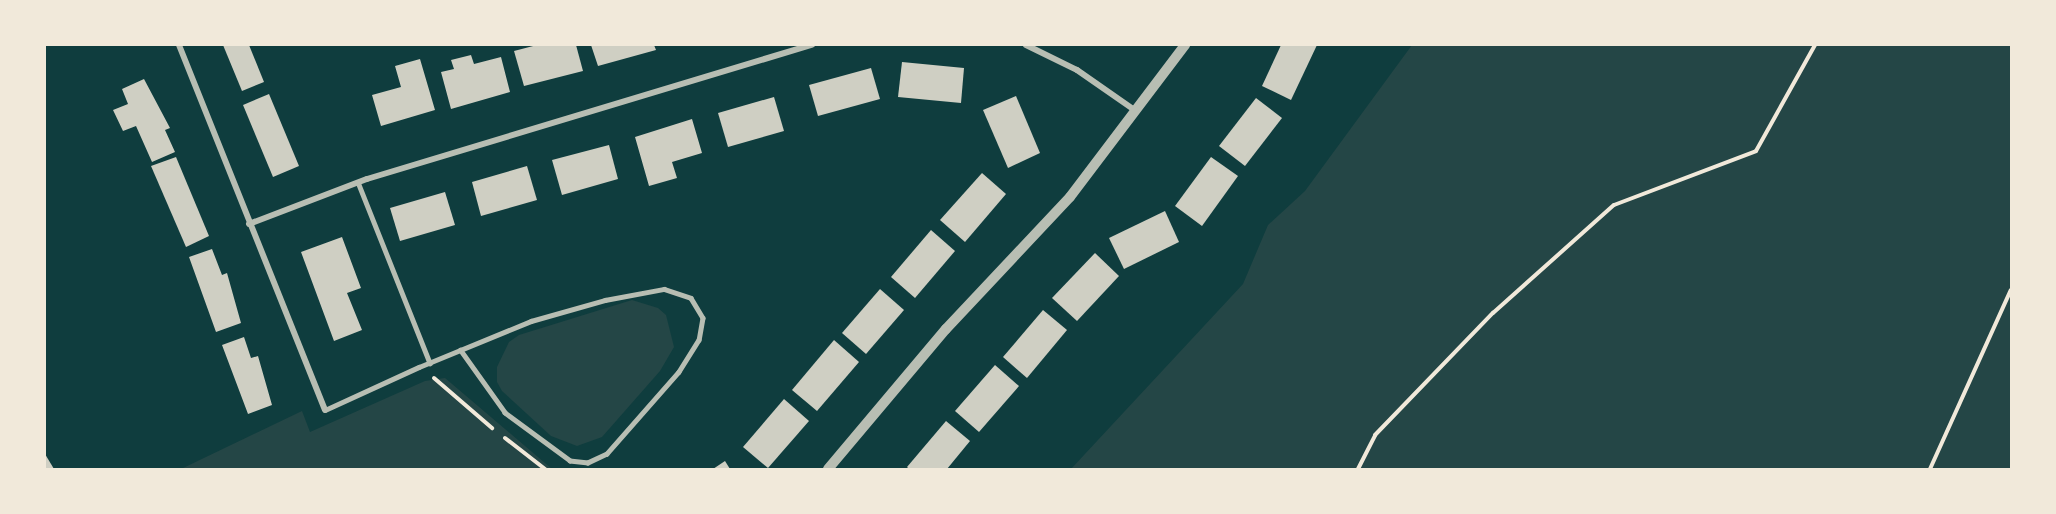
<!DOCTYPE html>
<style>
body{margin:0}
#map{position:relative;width:2056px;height:514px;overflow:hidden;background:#0f3d3e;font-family:Commissioner,sans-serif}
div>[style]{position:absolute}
.green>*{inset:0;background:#244646}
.building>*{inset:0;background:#cfcfc3}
.path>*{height:4px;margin:-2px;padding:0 2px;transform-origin:2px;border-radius:2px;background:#f1e9da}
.service>*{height:4.5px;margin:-2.25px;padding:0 2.25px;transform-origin:2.25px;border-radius:2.25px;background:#b8beb3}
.minor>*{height:6px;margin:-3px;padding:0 3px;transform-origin:3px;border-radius:3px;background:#b8beb3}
.tertiary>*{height:10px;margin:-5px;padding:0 5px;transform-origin:5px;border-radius:5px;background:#b8beb3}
span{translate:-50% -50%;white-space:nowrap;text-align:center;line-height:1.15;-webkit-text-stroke:5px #f1e9da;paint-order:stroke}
.frame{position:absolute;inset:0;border:46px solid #f1e9da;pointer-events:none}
</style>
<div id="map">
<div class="green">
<div style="clip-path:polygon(1412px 45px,2011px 45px,2011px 469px,1071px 469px,1243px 284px,1268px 225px,1305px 191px)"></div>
<div style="clip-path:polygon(632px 300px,658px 308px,666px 315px,674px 347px,660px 371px,602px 437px,577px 446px,551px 436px,502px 391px,497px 382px,497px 367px,509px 342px,519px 335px)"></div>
<div style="clip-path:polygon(445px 378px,552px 469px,181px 469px,302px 411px,310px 432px,425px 381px)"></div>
</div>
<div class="building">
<div style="clip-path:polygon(223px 45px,249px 45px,264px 82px,242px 91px)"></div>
<div style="clip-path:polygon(537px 45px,576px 45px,583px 71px,524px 86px,514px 51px)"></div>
<div style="clip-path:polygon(591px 45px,654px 45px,656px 50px,598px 66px)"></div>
<div style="clip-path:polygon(1281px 45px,1317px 45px,1291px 100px,1262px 86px)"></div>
<div style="clip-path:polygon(471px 55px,474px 64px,501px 57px,510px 92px,451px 109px,441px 72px,454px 69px,451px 60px)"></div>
<div style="clip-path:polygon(420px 59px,435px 110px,381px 126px,372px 95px,401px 87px,395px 66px)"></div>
<div style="clip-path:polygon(902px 62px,964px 68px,961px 103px,898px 97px)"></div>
<div style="clip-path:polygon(871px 68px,880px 99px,818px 116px,809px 85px)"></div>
<div style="clip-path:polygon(144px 79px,170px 128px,165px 130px,175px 152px,152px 162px,136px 126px,123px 131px,113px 110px,128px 104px,122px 89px)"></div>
<div style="clip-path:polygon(269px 94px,299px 166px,273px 177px,243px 105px)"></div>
<div style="clip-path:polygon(1016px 96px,1040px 153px,1008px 168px,983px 110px)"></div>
<div style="clip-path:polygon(774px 97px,784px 131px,728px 147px,718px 113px)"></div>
<div style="clip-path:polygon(1256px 98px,1282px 118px,1245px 166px,1219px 146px)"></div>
<div style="clip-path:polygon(692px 119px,702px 153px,672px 162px,677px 178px,649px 186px,635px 137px)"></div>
<div style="clip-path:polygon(609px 145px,618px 179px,562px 195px,552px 160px)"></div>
<div style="clip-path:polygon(176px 157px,209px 236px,186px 247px,151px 166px)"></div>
<div style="clip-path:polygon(1211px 157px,1238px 176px,1202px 226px,1175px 206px)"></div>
<div style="clip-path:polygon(527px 166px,537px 200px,481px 216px,472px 182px)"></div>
<div style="clip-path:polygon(982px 173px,1006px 194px,965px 242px,940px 220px)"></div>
<div style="clip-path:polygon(445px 192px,455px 225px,400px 241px,390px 208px)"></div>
<div style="clip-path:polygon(1165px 211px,1179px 242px,1124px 269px,1109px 238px)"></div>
<div style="clip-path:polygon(931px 230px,955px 251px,915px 298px,891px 277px)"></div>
<div style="clip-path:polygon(342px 237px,361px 288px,347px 293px,362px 330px,334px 341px,301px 252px)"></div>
<div style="clip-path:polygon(212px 249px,222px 275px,227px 273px,241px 323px,216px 332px,189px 257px)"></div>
<div style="clip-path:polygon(1095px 253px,1119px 276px,1077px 321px,1052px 298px)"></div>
<div style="clip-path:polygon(880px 289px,904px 310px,866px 354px,842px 333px)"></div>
<div style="clip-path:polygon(1043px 310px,1067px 330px,1027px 378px,1003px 357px)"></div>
<div style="clip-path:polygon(244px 337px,251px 358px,258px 356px,272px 405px,248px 414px,222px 345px)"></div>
<div style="clip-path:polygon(834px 340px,859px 362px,817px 411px,792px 390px)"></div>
<div style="clip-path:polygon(995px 365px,1019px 386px,979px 432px,955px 411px)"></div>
<div style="clip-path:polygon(784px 399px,809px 421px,768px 468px,743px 447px)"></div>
<div style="clip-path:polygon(946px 421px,970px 441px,947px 469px,909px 469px,907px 467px)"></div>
<div style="clip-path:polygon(45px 454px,54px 469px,45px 469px)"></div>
<div style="clip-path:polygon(725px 461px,730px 469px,713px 469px)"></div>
</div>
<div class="path">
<div style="left:434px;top:378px;width:77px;rotate:40.8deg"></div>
<div style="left:505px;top:438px;width:51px;rotate:37.8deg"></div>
<div style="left:1358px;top:469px;width:38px;rotate:-63deg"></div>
<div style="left:1375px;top:435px;width:170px;rotate:-46deg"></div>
<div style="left:1493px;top:313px;width:162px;rotate:-41.8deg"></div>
<div style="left:1614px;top:205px;width:152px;rotate:-20.8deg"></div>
<div style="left:1756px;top:151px;width:121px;rotate:-60.9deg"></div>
<div style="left:1930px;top:469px;width:196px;rotate:-65.7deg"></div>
</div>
<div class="service">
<div style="left:358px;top:182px;width:195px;rotate:68.3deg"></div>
<div style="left:325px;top:410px;width:103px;rotate:-24.6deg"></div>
<div style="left:419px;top:367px;width:121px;rotate:-22.3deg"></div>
<div style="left:531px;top:321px;width:77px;rotate:-15.8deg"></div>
<div style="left:605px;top:300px;width:60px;rotate:-10.6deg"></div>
<div style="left:664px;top:289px;width:28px;rotate:18deg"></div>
<div style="left:691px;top:298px;width:23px;rotate:59deg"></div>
<div style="left:703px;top:318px;width:22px;rotate:100deg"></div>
<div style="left:699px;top:340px;width:38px;rotate:122deg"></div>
<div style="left:679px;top:372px;width:109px;rotate:131.3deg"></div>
<div style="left:607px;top:454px;width:21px;rotate:155deg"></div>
<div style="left:588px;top:463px;width:18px;rotate:-174deg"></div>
<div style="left:570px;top:461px;width:81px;rotate:-143.6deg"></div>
<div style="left:505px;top:413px;width:77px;rotate:-125.5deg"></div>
</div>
<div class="minor">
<div style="left:179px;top:45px;width:393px;rotate:68.2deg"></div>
<div style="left:1026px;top:45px;width:57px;rotate:26.1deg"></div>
<div style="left:1077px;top:70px;width:72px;rotate:34.8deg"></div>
<div style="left:249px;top:224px;width:126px;rotate:-20.9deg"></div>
<div style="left:367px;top:179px;width:465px;rotate:-16.8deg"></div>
</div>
<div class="tertiary">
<div style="left:828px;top:469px;width:183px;rotate:-49.9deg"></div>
<div style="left:946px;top:329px;width:181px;rotate:-46.8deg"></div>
<div style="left:1070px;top:197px;width:191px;rotate:-52.9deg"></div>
</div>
<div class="frame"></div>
</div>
